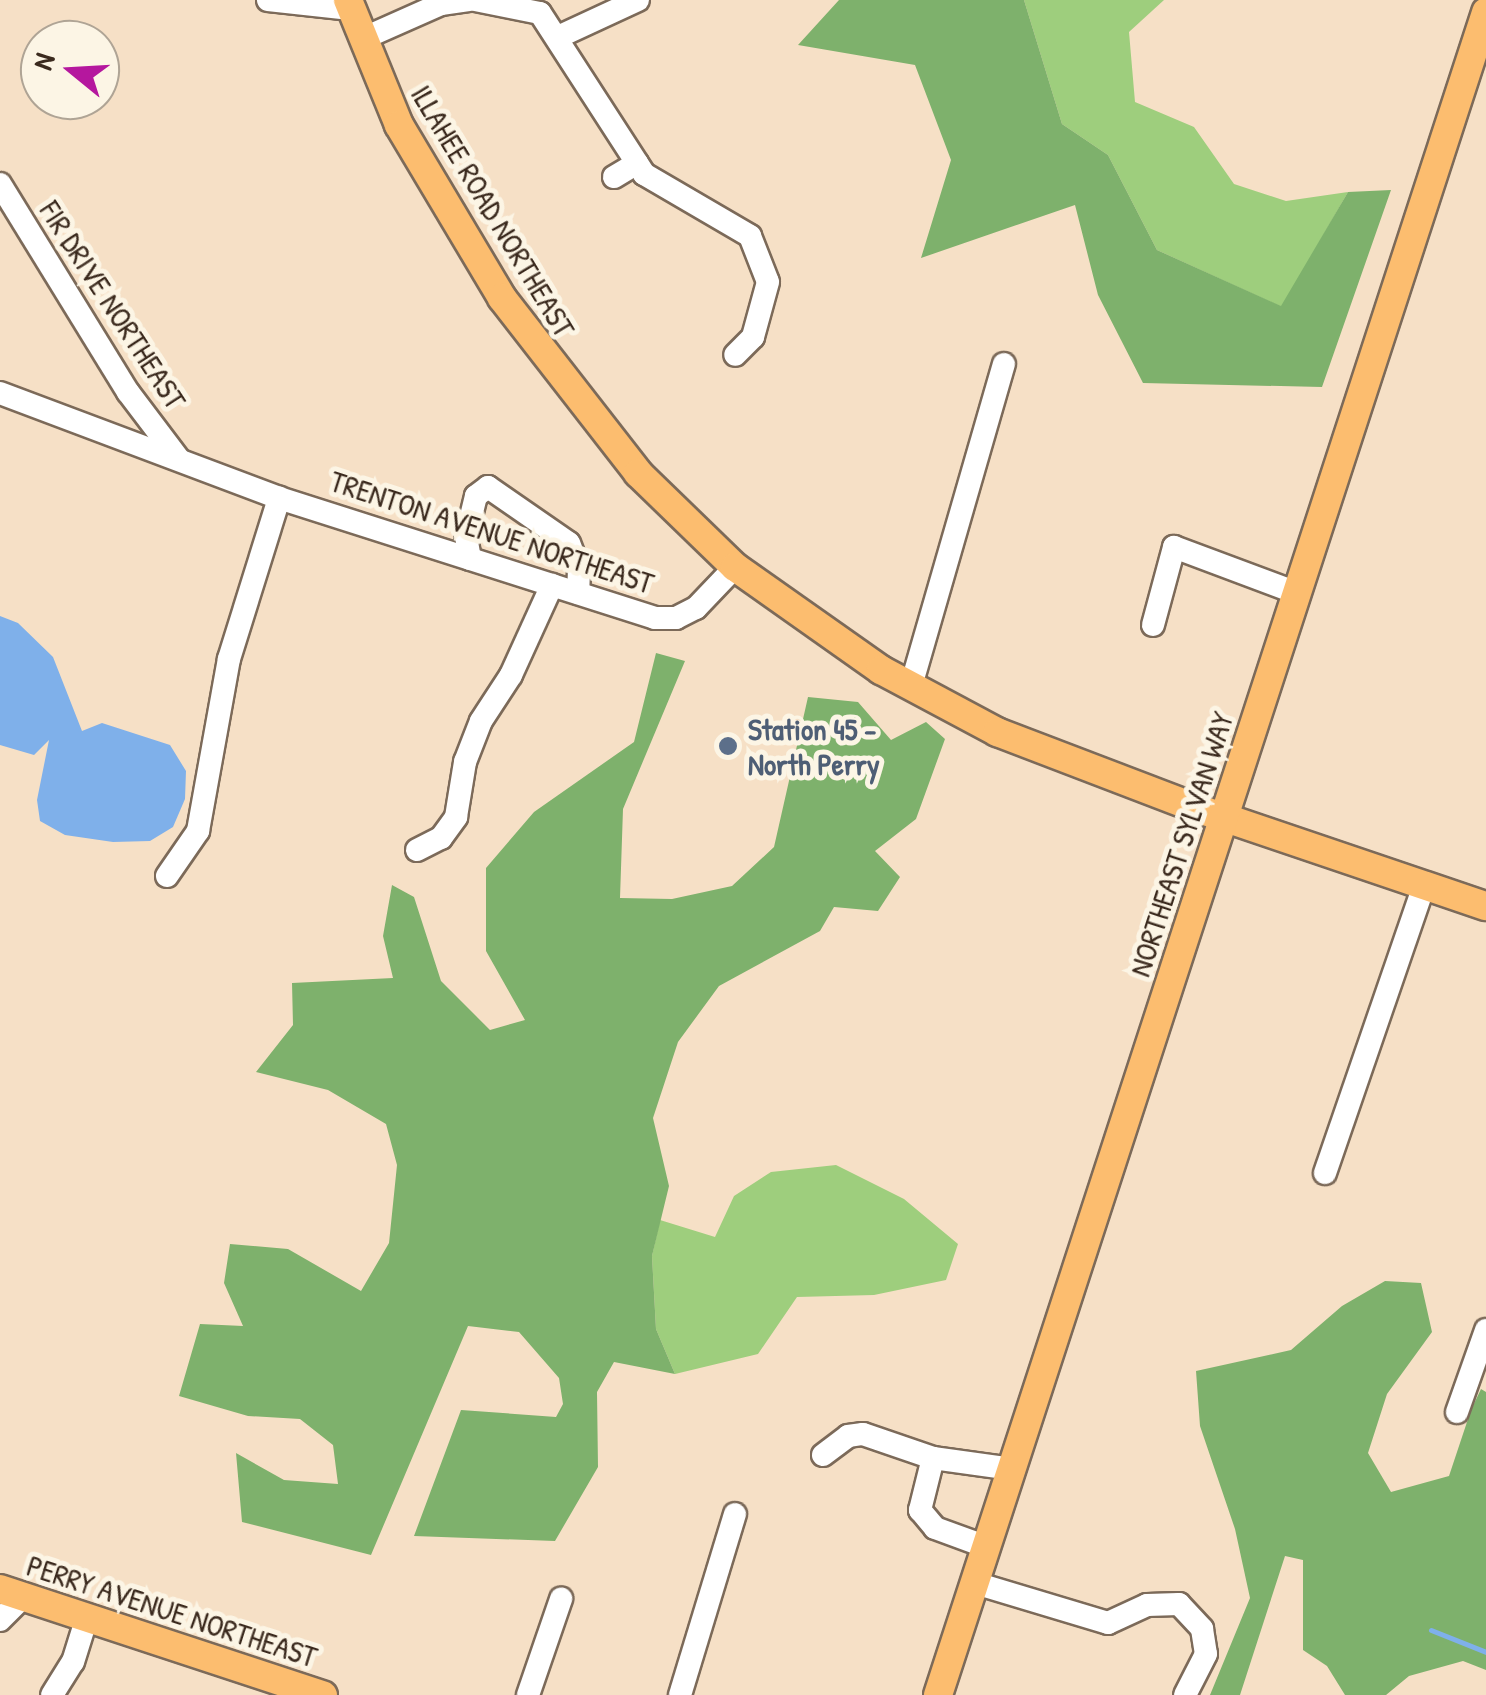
<!DOCTYPE html>
<style>
body{margin:0}
#map{position:relative;width:1486px;height:1695px;overflow:hidden;background:#f6e0c6;font-family:"Patrick Hand",sans-serif}
div>[style]{position:absolute}
.green>*{inset:0;background:#9ece7d}
.forest>*{inset:0;background:#7eb16c}
.water>*{inset:0;background:#7fb0ea}
.stream>*{height:5px;margin:-2.5px;padding:0 2.5px;transform-origin:2.5px;border-radius:2.5px;background:#7fb0ea}
.roads{filter:drop-shadow(2px 0 #7c6a59) drop-shadow(-2px 0 #7c6a59) drop-shadow(0 2px #7c6a59) drop-shadow(0 -2px #7c6a59)}
.minor>*{height:22px;margin:-11px;padding:0 11px;transform-origin:11px;border-radius:11px;background:#fff}
.major>*{height:28px;margin:-14px;padding:0 14px;transform-origin:14px;border-radius:14px;background:#fcbd6f}
.dots>*{width:28px;height:28px;translate:-50% -50%;box-sizing:border-box;border:5px solid #fcf5e5;border-radius:50%}
span{translate:-50% -50%;white-space:nowrap;text-align:center;line-height:1.15;-webkit-text-stroke:10px #fcf5e5;paint-order:stroke}
.street-label{font-size:30px;color:#3b2a1e}
.service-label{font-size:30px;color:#4e5e75;font-weight:700}
.left{translate:0 -50%;text-align:left}
.north{position:absolute;left:20px;top:20px;width:100px;height:100px;box-sizing:border-box;background:#fcf5e5;border:2px solid #afa495;border-radius:50%;rotate:288deg;font-size:28px;font-weight:700;line-height:40px;text-align:center;color:#3b2a1e}
.north::after{content:'';display:block;margin:auto;width:35px;height:45px;background:#b5179e;clip-path:polygon(50% 0,100% 100%,50% 72%,0 100%)}
</style>
<div id="map">
<div class="green">
<div style="clip-path:polygon(1024px 0,1164px 0,1129px 32px,1135px 102px,1194px 127px,1234px 184px,1286px 201px,1348px 192px,1282px 307px,1157px 250px,1108px 155px,1062px 124px)"></div>
<div style="clip-path:polygon(836px 1165px,904px 1199px,958px 1244px,946px 1280px,874px 1295px,797px 1297px,758px 1354px,675px 1374px,656px 1329px,652px 1256px,660px 1220px,715px 1237px,734px 1196px,771px 1172px)"></div>
</div>
<div class="forest">
<div style="clip-path:polygon(839px 0,1024px 0,1062px 124px,1108px 155px,1157px 250px,1281px 306px,1348px 192px,1391px 190px,1322px 387px,1143px 383px,1098px 295px,1075px 205px,921px 258px,951px 160px,915px 65px,798px 45px)"></div>
<div style="clip-path:polygon(656px 653px,685px 661px,623px 809px,620px 898px,672px 899px,732px 886px,774px 847px,808px 697px,858px 702px,891px 740px,926px 722px,945px 739px,916px 819px,875px 851px,900px 877px,878px 911px,834px 907px,820px 931px,719px 986px,678px 1042px,653px 1118px,669px 1186px,652px 1256px,656px 1329px,675px 1374px,614px 1362px,597px 1392px,598px 1467px,555px 1541px,414px 1536px,461px 1410px,556px 1417px,563px 1404px,559px 1378px,519px 1332px,468px 1326px,371px 1555px,242px 1522px,236px 1453px,284px 1480px,338px 1484px,333px 1445px,300px 1419px,248px 1416px,179px 1396px,200px 1324px,243px 1326px,224px 1283px,230px 1244px,288px 1249px,361px 1291px,389px 1243px,397px 1165px,386px 1124px,328px 1090px,256px 1072px,293px 1025px,292px 983px,393px 978px,383px 936px,392px 885px,414px 897px,441px 981px,490px 1030px,525px 1020px,486px 951px,486px 868px,534px 812px,634px 742px)"></div>
<div style="clip-path:polygon(1385px 1281px,1421px 1283px,1432px 1332px,1387px 1394px,1368px 1453px,1391px 1492px,1449px 1476px,1471px 1410px,1481px 1389px,1486px 1392px,1486px 1670px,1463px 1661px,1409px 1676px,1386px 1695px,1345px 1695px,1327px 1666px,1303px 1650px,1303px 1560px,1285px 1556px,1240px 1695px,1210px 1695px,1250px 1598px,1235px 1529px,1200px 1426px,1196px 1371px,1291px 1350px,1342px 1306px)"></div>
</div>
<div class="water">
<div style="clip-path:polygon(0 616px,18px 623px,53px 657px,82px 731px,102px 723px,170px 745px,186px 771px,185px 799px,173px 827px,150px 841px,113px 842px,65px 835px,40px 821px,37px 800px,49px 740px,34px 755px,0 745px)"></div>
</div>
<div class="stream">
<div style="left:1431px;top:1630px;width:59px;rotate:21.8deg"></div>
</div>
<div class="roads">
<div class="minor">
<div style="left:268px;top:0;width:83px;rotate:6.2deg"></div>
<div style="left:475px;top:0;width:66px;rotate:11.3deg"></div>
<div style="left:540px;top:13px;width:192px;rotate:57.1deg"></div>
<div style="left:644px;top:174px;width:123px;rotate:30.3deg"></div>
<div style="left:750px;top:236px;width:49px;rotate:68.6deg"></div>
<div style="left:768px;top:282px;width:57px;rotate:105.3deg"></div>
<div style="left:753px;top:337px;width:25px;rotate:135deg"></div>
<div style="left:558px;top:37px;width:88px;rotate:-24.8deg"></div>
<div style="left:362px;top:39px;width:86px;rotate:-23.9deg"></div>
<div style="left:441px;top:4px;width:28px;rotate:-8deg"></div>
<div style="left:614px;top:177px;width:27px;rotate:-31deg"></div>
<div style="left:0;top:184px;width:244px;rotate:58.4deg"></div>
<div style="left:128px;top:392px;width:83px;rotate:52.9deg"></div>
<div style="left:0;top:393px;width:298px;rotate:20.6deg"></div>
<div style="left:279px;top:498px;width:395px;rotate:17.7deg"></div>
<div style="left:655px;top:618px;width:21px"></div>
<div style="left:676px;top:618px;width:22px;rotate:-27deg"></div>
<div style="left:696px;top:608px;width:57px;rotate:-46.4deg"></div>
<div style="left:470px;top:559px;width:22px;rotate:-100deg"></div>
<div style="left:466px;top:537px;width:42px;rotate:-76.3deg"></div>
<div style="left:476px;top:496px;width:15px;rotate:-37deg"></div>
<div style="left:488px;top:487px;width:98px;rotate:34.7deg"></div>
<div style="left:569px;top:543px;width:28px;rotate:69deg"></div>
<div style="left:579px;top:569px;width:24px;rotate:92deg"></div>
<div style="left:1153px;top:625px;width:81px;rotate:-74.9deg"></div>
<div style="left:1174px;top:547px;width:131px;rotate:20.5deg"></div>
<div style="left:911px;top:686px;width:335px;rotate:-73.9deg"></div>
<div style="left:417px;top:850px;width:27px;rotate:-27deg"></div>
<div style="left:441px;top:838px;width:26px;rotate:-54deg"></div>
<div style="left:456px;top:817px;width:56px;rotate:-80.7deg"></div>
<div style="left:465px;top:762px;width:44px;rotate:-68.7deg"></div>
<div style="left:481px;top:721px;width:55px;rotate:-56.9deg"></div>
<div style="left:511px;top:675px;width:99px;rotate:-65.5deg"></div>
<div style="left:167px;top:876px;width:55px;rotate:-55.4deg"></div>
<div style="left:198px;top:831px;width:175px;rotate:-79.8deg"></div>
<div style="left:229px;top:659px;width:169px;rotate:-72.7deg"></div>
<div style="left:1325px;top:1173px;width:305px;rotate:-71deg"></div>
<div style="left:1457px;top:1412px;width:87px;rotate:-70.5deg"></div>
<div style="left:823px;top:1455px;width:31px;rotate:-37deg"></div>
<div style="left:848px;top:1436px;width:15px;rotate:-8deg"></div>
<div style="left:863px;top:1434px;width:74px;rotate:18.9deg"></div>
<div style="left:933px;top:1458px;width:80px;rotate:7.9deg"></div>
<div style="left:933px;top:1458px;width:54px;rotate:104deg"></div>
<div style="left:920px;top:1510px;width:23px;rotate:50deg"></div>
<div style="left:935px;top:1528px;width:55px;rotate:20.1deg"></div>
<div style="left:975px;top:1583px;width:139px;rotate:16.7deg"></div>
<div style="left:1108px;top:1623px;width:43px;rotate:-24.8deg"></div>
<div style="left:1147px;top:1605px;width:32px;rotate:-2deg"></div>
<div style="left:1179px;top:1604px;width:34px;rotate:47deg"></div>
<div style="left:1202px;top:1629px;width:25px;rotate:81deg"></div>
<div style="left:1206px;top:1654px;width:46px;rotate:117.1deg"></div>
<div style="left:0;top:1620px;width:34px;rotate:-45deg"></div>
<div style="left:52px;top:1695px;width:39px;rotate:-58deg"></div>
<div style="left:73px;top:1662px;width:47px;rotate:-72.7deg"></div>
<div style="left:528px;top:1695px;width:102px;rotate:-71deg"></div>
<div style="left:680px;top:1695px;width:189px;rotate:-73.1deg"></div>
</div>
<div class="major">
<div style="left:348px;top:0;width:135px;rotate:67.8deg"></div>
<div style="left:399px;top:125px;width:201px;rotate:59.2deg"></div>
<div style="left:502px;top:298px;width:222px;rotate:52.1deg"></div>
<div style="left:638px;top:473px;width:135px;rotate:44.1deg"></div>
<div style="left:735px;top:567px;width:179px;rotate:35.2deg"></div>
<div style="left:881px;top:670px;width:132px;rotate:28.1deg"></div>
<div style="left:997px;top:732px;width:216px;rotate:20.9deg"></div>
<div style="left:1199px;top:809px;width:303px;rotate:18.7deg"></div>
<div style="left:0;top:1589px;width:340px;rotate:18.2deg"></div>
<div style="left:938px;top:1695px;width:1770px;rotate:-71.96deg"></div>
</div>
</div>
<div class="dots">
<div style="left:728px;top:746px;background:#5c6f8a"></div>
</div>
<div class="street-label">
<span style="left:493px;top:211px;rotate:59deg">ILLAHEE ROAD NORTHEAST</span>
<span style="left:113px;top:305px;rotate:57deg">FIR DRIVE NORTHEAST</span>
<span style="left:492px;top:532px;rotate:18deg">TRENTON AVENUE NORTHEAST</span>
<span style="left:1181px;top:844px;rotate:-72deg">NORTHEAST SYLVAN WAY</span>
<span style="left:172px;top:1611px;rotate:18deg">PERRY AVENUE NORTHEAST</span>
</div>
<div class="service-label">
<span class="left" style="left:748px;top:746px">Station 45 -<br>North Perry</span>
</div>
<div class="north">N</div>
</div>
